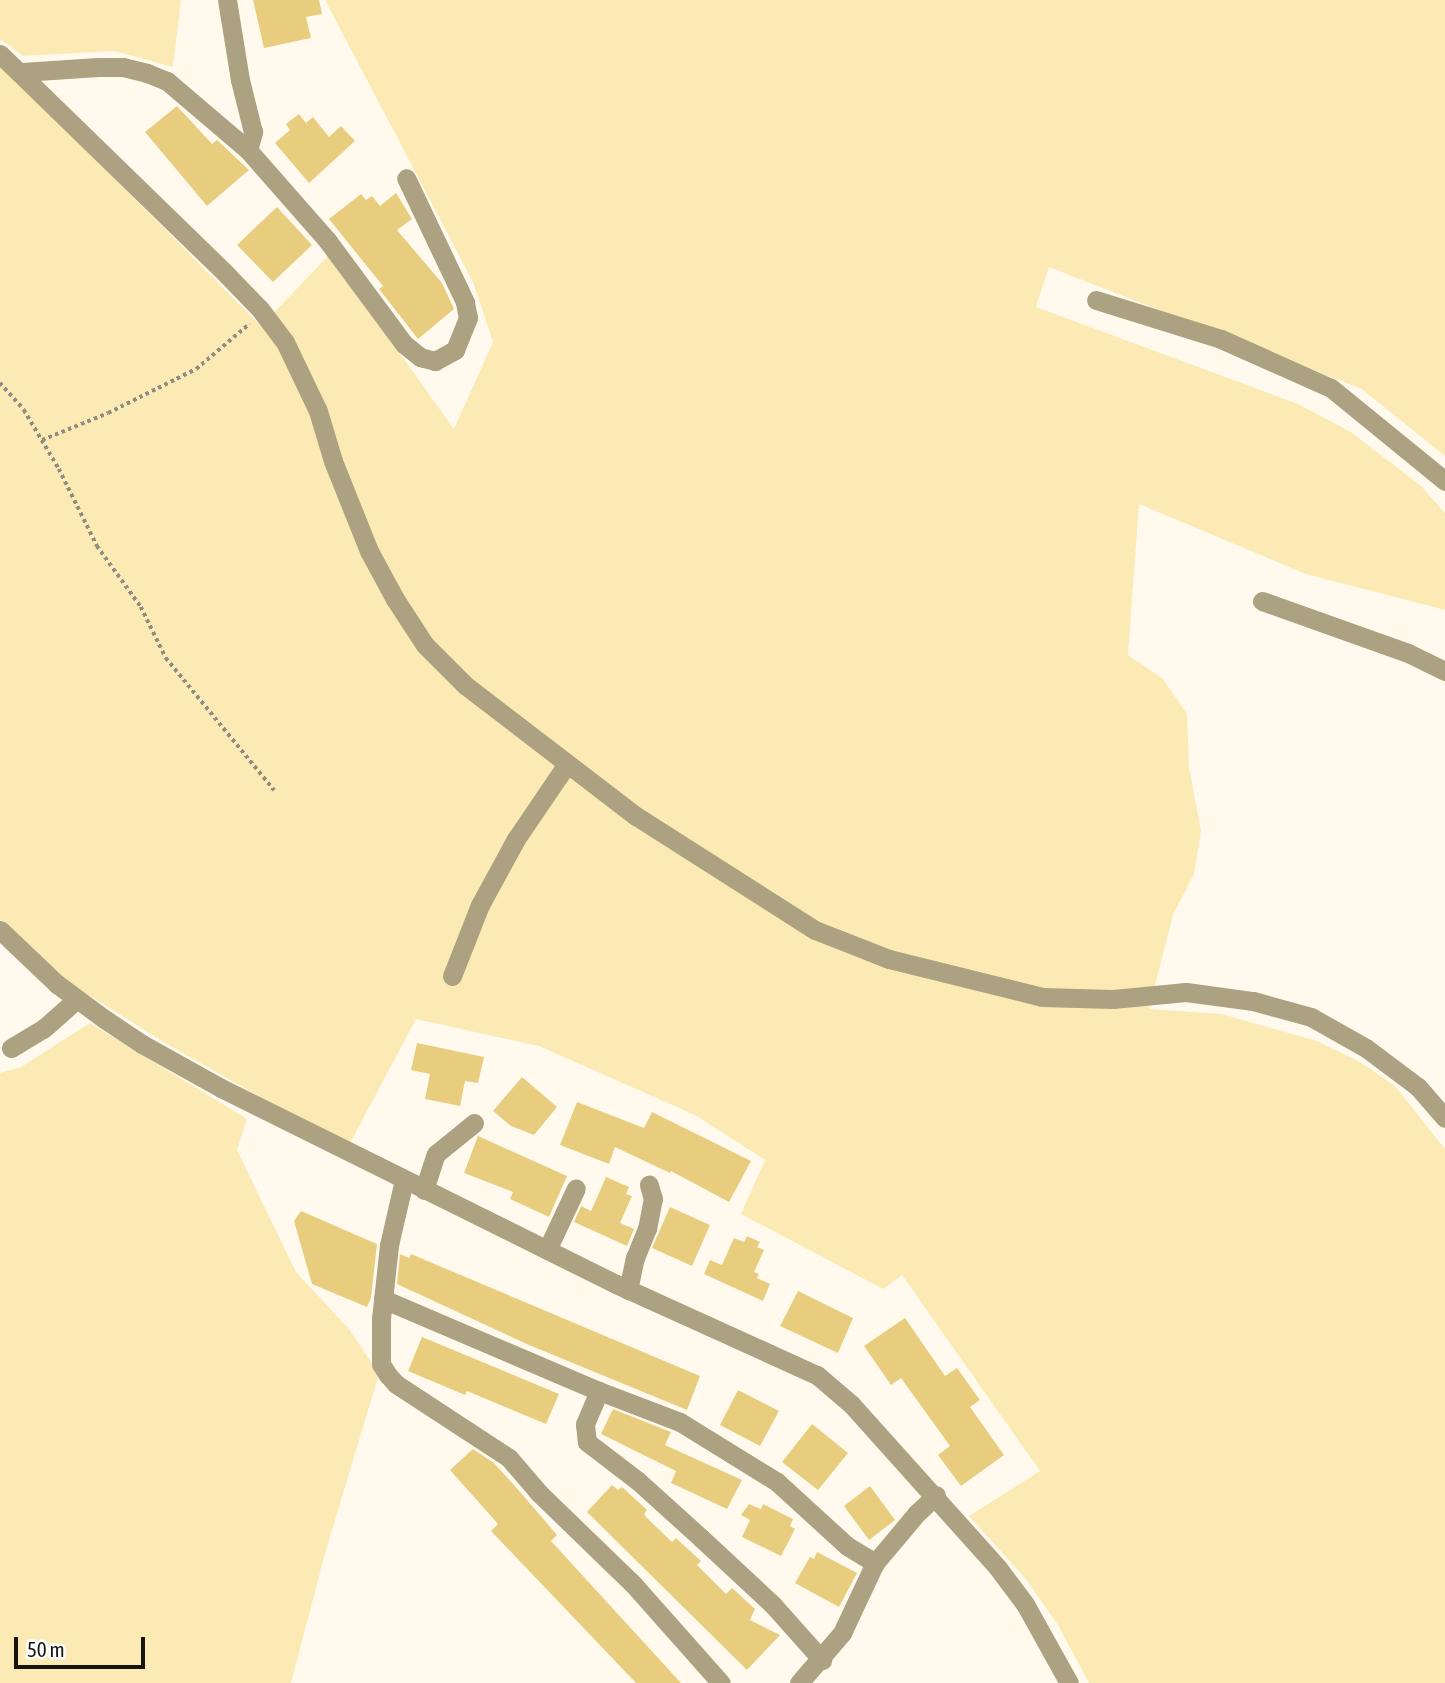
<!DOCTYPE html>
<style>
body{margin:0}
#map{position:relative;width:1445px;height:1683px;overflow:hidden;background:#fffaed;font-family:"Asap Condensed",sans-serif}
div>[style]{position:absolute}
.green>*{inset:0;background:#fceab4}
.building>*{inset:0;background:#e9cd7f}
.path>*{height:3.5px;margin-top:-1.75px;transform-origin:0;background:repeating-linear-gradient(90deg,#908c84 0 3.5px,transparent 0 7px)}
.minor>*{height:19px;margin:-9.5px;padding:0 9.5px;transform-origin:9.5px;border-radius:9.5px;background:#aca181}
.tertiary>*{height:19px;margin:-9.5px;padding:0 9.5px;transform-origin:9.5px;border-radius:9.5px;background:#aca181}
span{translate:-50% -50%;white-space:nowrap;text-align:center;line-height:1.15;-webkit-text-stroke:5px #fff;paint-order:stroke}
.scale{position:absolute;left:14px;top:1637px;width:131px;height:32px;box-sizing:border-box;border:4px solid #171511;border-top:0;padding-left:9px;font-size:21px;line-height:24px;white-space:nowrap;color:#171511;-webkit-text-stroke:5px #fff;paint-order:stroke}
</style>
<div id="map">
<div class="green">
<div style="clip-path:polygon(0 0,181px 0,173px 67px,114px 51px,23px 56px,0 39px)"></div>
<div style="clip-path:polygon(325px 0,1445px 0,1445px 456px,1362px 389px,1049px 267px,1036px 307px,1298px 404px,1351px 432px,1421px 486px,1445px 513px,1445px 610px,1306px 574px,1139px 504px,1128px 655px,1163px 679px,1187px 714px,1189px 767px,1201px 831px,1194px 874px,1173px 915px,1149px 1009px,1222px 1014px,1317px 1041px,1360px 1062px,1395px 1086px,1445px 1149px,1445px 1683px,1089px 1683px,1058px 1625px,1025px 1578px,969px 1516px,1040px 1471px,902px 1275px,883px 1289px,741px 1214px,765px 1160px,695px 1115px,539px 1046px,416px 1019px,348px 1147px,167px 1044px,63px 979px,0 919px,0 63px,261px 326px,329px 255px,454px 429px,493px 342px,473px 282px)"></div>
<div style="clip-path:polygon(90px 1023px,247px 1119px,237px 1150px,296px 1272px,349px 1329px,379px 1374px,326px 1550px,291px 1683px,0 1683px,0 1073px,21px 1067px)"></div>
</div>
<div class="building">
<div style="clip-path:polygon(253px 0,319px 0,322px 14px,306px 17px,311px 38px,264px 48px)"></div>
<div style="clip-path:polygon(177px 106px,212px 144px,217px 140px,249px 170px,207px 206px,145px 132px)"></div>
<div style="clip-path:polygon(299px 114px,306px 123px,313px 117px,329px 137px,341px 126px,355px 141px,309px 183px,275px 143px,290px 130px,286px 124px)"></div>
<div style="clip-path:polygon(396px 193px,412px 219px,397px 230px,442px 283px,454px 309px,418px 339px,379px 289px,383px 286px,329px 219px,361px 194px,366px 200px,372px 196px,380px 206px)"></div>
<div style="clip-path:polygon(277px 207px,312px 245px,273px 282px,237px 245px)"></div>
<div style="clip-path:polygon(417px 1043px,484px 1057px,478px 1083px,465px 1081px,460px 1106px,425px 1099px,430px 1074px,411px 1070px)"></div>
<div style="clip-path:polygon(522px 1077px,557px 1107px,534px 1135px,511px 1126px,493px 1111px)"></div>
<div style="clip-path:polygon(577px 1102px,644px 1128px,652px 1112px,751px 1161px,729px 1202px,671px 1171px,670px 1173px,615px 1147px,609px 1164px,560px 1145px)"></div>
<div style="clip-path:polygon(478px 1136px,567px 1176px,549px 1217px,510px 1199px,513px 1192px,464px 1173px)"></div>
<div style="clip-path:polygon(606px 1177px,629px 1187px,626px 1194px,632px 1196px,620px 1223px,634px 1229px,627px 1246px,574px 1222px,581px 1206px,591px 1211px)"></div>
<div style="clip-path:polygon(670px 1207px,710px 1225px,692px 1266px,652px 1248px)"></div>
<div style="clip-path:polygon(301px 1211px,377px 1244px,371px 1298px,367px 1307px,312px 1284px,294px 1221px)"></div>
<div style="clip-path:polygon(747px 1236px,760px 1242px,757px 1247px,764px 1250px,754px 1272px,759px 1274px,757px 1278px,770px 1284px,763px 1301px,704px 1274px,710px 1260px,722px 1265px,734px 1238px,744px 1242px)"></div>
<div style="clip-path:polygon(400px 1254px,409px 1258px,411px 1254px,700px 1376px,687px 1410px,529px 1345px,397px 1284px)"></div>
<div style="clip-path:polygon(798px 1291px,853px 1318px,838px 1353px,780px 1326px)"></div>
<div style="clip-path:polygon(905px 1318px,945px 1376px,957px 1368px,980px 1400px,970px 1407px,1004px 1455px,961px 1486px,938px 1455px,950px 1446px,901px 1378px,891px 1385px,864px 1346px)"></div>
<div style="clip-path:polygon(422px 1337px,559px 1394px,546px 1424px,467px 1391px,465px 1395px,408px 1371px)"></div>
<div style="clip-path:polygon(738px 1390px,779px 1411px,760px 1446px,720px 1425px)"></div>
<div style="clip-path:polygon(613px 1409px,671px 1432px,665px 1445px,742px 1480px,727px 1509px,671px 1483px,676px 1471px,601px 1434px)"></div>
<div style="clip-path:polygon(812px 1424px,848px 1453px,818px 1490px,782px 1462px)"></div>
<div style="clip-path:polygon(473px 1449px,494px 1463px,521px 1493px,557px 1535px,551px 1541px,681px 1683px,636px 1683px,491px 1531px,498px 1524px,450px 1470px)"></div>
<div style="clip-path:polygon(612px 1485px,618px 1490px,622px 1487px,647px 1510px,644px 1514px,647px 1518px,672px 1542px,676px 1538px,690px 1551px,701px 1561px,697px 1565px,726px 1594px,732px 1588px,755px 1609px,750px 1620px,780px 1635px,747px 1670px,587px 1512px)"></div>
<div style="clip-path:polygon(870px 1486px,895px 1520px,869px 1540px,844px 1506px)"></div>
<div style="clip-path:polygon(749px 1504px,761px 1509px,763px 1504px,793px 1519px,790px 1526px,795px 1529px,781px 1556px,742px 1537px,750px 1520px,741px 1515px)"></div>
<div style="clip-path:polygon(817px 1552px,857px 1573px,839px 1607px,795px 1583px,810px 1557px,814px 1559px)"></div>
</div>
<div class="path">
<div style="left:0;top:383px;width:36px;rotate:48deg"></div>
<div style="left:24px;top:410px;width:69px;rotate:59.3deg"></div>
<div style="left:59px;top:469px;width:86px;rotate:63.7deg"></div>
<div style="left:97px;top:546px;width:75px;rotate:54.2deg"></div>
<div style="left:141px;top:607px;width:57px;rotate:63.9deg"></div>
<div style="left:166px;top:658px;width:171px;rotate:50.7deg"></div>
<div style="left:42px;top:440px;width:71px;rotate:-22.2deg"></div>
<div style="left:108px;top:413px;width:98px;rotate:-26.6deg"></div>
<div style="left:196px;top:369px;width:70px;rotate:-40.3deg"></div>
</div>
<div class="minor">
<div style="left:0;top:54px;width:317px;rotate:44.2deg"></div>
<div style="left:227px;top:275px;width:47px;rotate:45.9deg"></div>
<div style="left:260px;top:309px;width:41px;rotate:52.9deg"></div>
<div style="left:285px;top:342px;width:76px;rotate:64.4deg"></div>
<div style="left:318px;top:411px;width:52px;rotate:73.3deg"></div>
<div style="left:333px;top:461px;width:97px;rotate:68.2deg"></div>
<div style="left:369px;top:551px;width:55px;rotate:61.6deg"></div>
<div style="left:395px;top:599px;width:55px;rotate:56.9deg"></div>
<div style="left:425px;top:645px;width:57px;rotate:45deg"></div>
<div style="left:465px;top:685px;width:215px;rotate:37.5deg"></div>
<div style="left:636px;top:816px;width:212px;rotate:32.5deg"></div>
<div style="left:815px;top:930px;width:79px;rotate:21.4deg"></div>
<div style="left:889px;top:959px;width:158px;rotate:13.9deg"></div>
<div style="left:1042px;top:997px;width:71px;rotate:1.6deg"></div>
<div style="left:1113px;top:999px;width:73px;rotate:-5.5deg"></div>
<div style="left:1186px;top:992px;width:68px;rotate:7.7deg"></div>
<div style="left:1253px;top:1001px;width:60px;rotate:15.4deg"></div>
<div style="left:1311px;top:1017px;width:63px;rotate:29.4deg"></div>
<div style="left:1366px;top:1048px;width:65px;rotate:36.9deg"></div>
<div style="left:1418px;top:1087px;width:41px;rotate:48.9deg"></div>
<div style="left:22px;top:72px;width:76px;rotate:-3.8deg"></div>
<div style="left:98px;top:67px;width:25px"></div>
<div style="left:123px;top:67px;width:25px;rotate:14deg"></div>
<div style="left:147px;top:73px;width:22px;rotate:22deg"></div>
<div style="left:167px;top:81px;width:106px;rotate:40.4deg"></div>
<div style="left:248px;top:150px;width:19px;rotate:-74deg"></div>
<div style="left:253px;top:132px;width:54px;rotate:-104deg"></div>
<div style="left:240px;top:80px;width:81px;rotate:-99.2deg"></div>
<div style="left:248px;top:150px;width:120px;rotate:48.7deg"></div>
<div style="left:327px;top:240px;width:129px;rotate:53.5deg"></div>
<div style="left:404px;top:344px;width:21px;rotate:39deg"></div>
<div style="left:420px;top:357px;width:16px;rotate:15deg"></div>
<div style="left:435px;top:361px;width:23px;rotate:-29deg"></div>
<div style="left:455px;top:350px;width:35px;rotate:-68deg"></div>
<div style="left:468px;top:318px;width:16px;rotate:-101deg"></div>
<div style="left:465px;top:302px;width:137px;rotate:-115.4deg"></div>
<div style="left:1096px;top:300px;width:131px;rotate:17.3deg"></div>
<div style="left:1221px;top:339px;width:120px;rotate:24deg"></div>
<div style="left:1331px;top:388px;width:147px;rotate:39.2deg"></div>
<div style="left:1262px;top:601px;width:155px;rotate:19.6deg"></div>
<div style="left:1408px;top:653px;width:41px;rotate:25.9deg"></div>
<div style="left:452px;top:976px;width:76px;rotate:-68.5deg"></div>
<div style="left:480px;top:905px;width:75px;rotate:-61.4deg"></div>
<div style="left:516px;top:839px;width:91px;rotate:-55.8deg"></div>
<div style="left:11px;top:1048px;width:37px;rotate:-31deg"></div>
<div style="left:43px;top:1029px;width:45px;rotate:-41.4deg"></div>
<div style="left:404px;top:1180px;width:67px;rotate:103deg"></div>
<div style="left:389px;top:1245px;width:74px;rotate:96.2deg"></div>
<div style="left:381px;top:1319px;width:45px;rotate:90deg"></div>
<div style="left:381px;top:1364px;width:13px;rotate:58deg"></div>
<div style="left:388px;top:1375px;width:12px;rotate:48deg"></div>
<div style="left:396px;top:1384px;width:135px;rotate:33.2deg"></div>
<div style="left:509px;top:1458px;width:46px;rotate:49.4deg"></div>
<div style="left:539px;top:1493px;width:131px;rotate:44.1deg"></div>
<div style="left:633px;top:1584px;width:132px;rotate:48.4deg"></div>
<div style="left:424px;top:1190px;width:38px;rotate:-72deg"></div>
<div style="left:436px;top:1154px;width:49px;rotate:-39.2deg"></div>
<div style="left:547px;top:1250px;width:68px;rotate:-64.9deg"></div>
<div style="left:628px;top:1290px;width:33px;rotate:-78deg"></div>
<div style="left:635px;top:1258px;width:31px;rotate:-68deg"></div>
<div style="left:647px;top:1229px;width:31px;rotate:-79deg"></div>
<div style="left:653px;top:1199px;width:15px;rotate:-106deg"></div>
<div style="left:383px;top:1299px;width:235px;rotate:23.1deg"></div>
<div style="left:599px;top:1391px;width:87px;rotate:20.9deg"></div>
<div style="left:680px;top:1422px;width:114px;rotate:31.7deg"></div>
<div style="left:777px;top:1482px;width:95px;rotate:42.4deg"></div>
<div style="left:847px;top:1546px;width:33px;rotate:31deg"></div>
<div style="left:599px;top:1391px;width:36px;rotate:113deg"></div>
<div style="left:585px;top:1424px;width:18px;rotate:84deg"></div>
<div style="left:587px;top:1442px;width:64px;rotate:37.4deg"></div>
<div style="left:638px;top:1481px;width:85px;rotate:42.1deg"></div>
<div style="left:701px;top:1538px;width:98px;rotate:42.9deg"></div>
<div style="left:773px;top:1605px;width:74px;rotate:48.3deg"></div>
<div style="left:799px;top:1683px;width:66px;rotate:-49.3deg"></div>
<div style="left:842px;top:1633px;width:77px;rotate:-64.8deg"></div>
<div style="left:875px;top:1563px;width:65px;rotate:-50deg"></div>
<div style="left:917px;top:1513px;width:26px;rotate:-43deg"></div>
</div>
<div class="tertiary">
<div style="left:0;top:930px;width:79px;rotate:43.5deg"></div>
<div style="left:57px;top:984px;width:57px;rotate:36.5deg"></div>
<div style="left:103px;top:1018px;width:47px;rotate:33.7deg"></div>
<div style="left:142px;top:1044px;width:90px;rotate:29.1deg"></div>
<div style="left:221px;top:1088px;width:441px;rotate:26.4deg"></div>
<div style="left:616px;top:1284px;width:221px;rotate:24.4deg"></div>
<div style="left:817px;top:1375px;width:45px;rotate:40.5deg"></div>
<div style="left:851px;top:1404px;width:220px;rotate:48.1deg"></div>
<div style="left:998px;top:1568px;width:45px;rotate:53.1deg"></div>
<div style="left:1025px;top:1604px;width:90px;rotate:60.9deg"></div>
</div>
<div class="scale">50 m</div>
</div>
